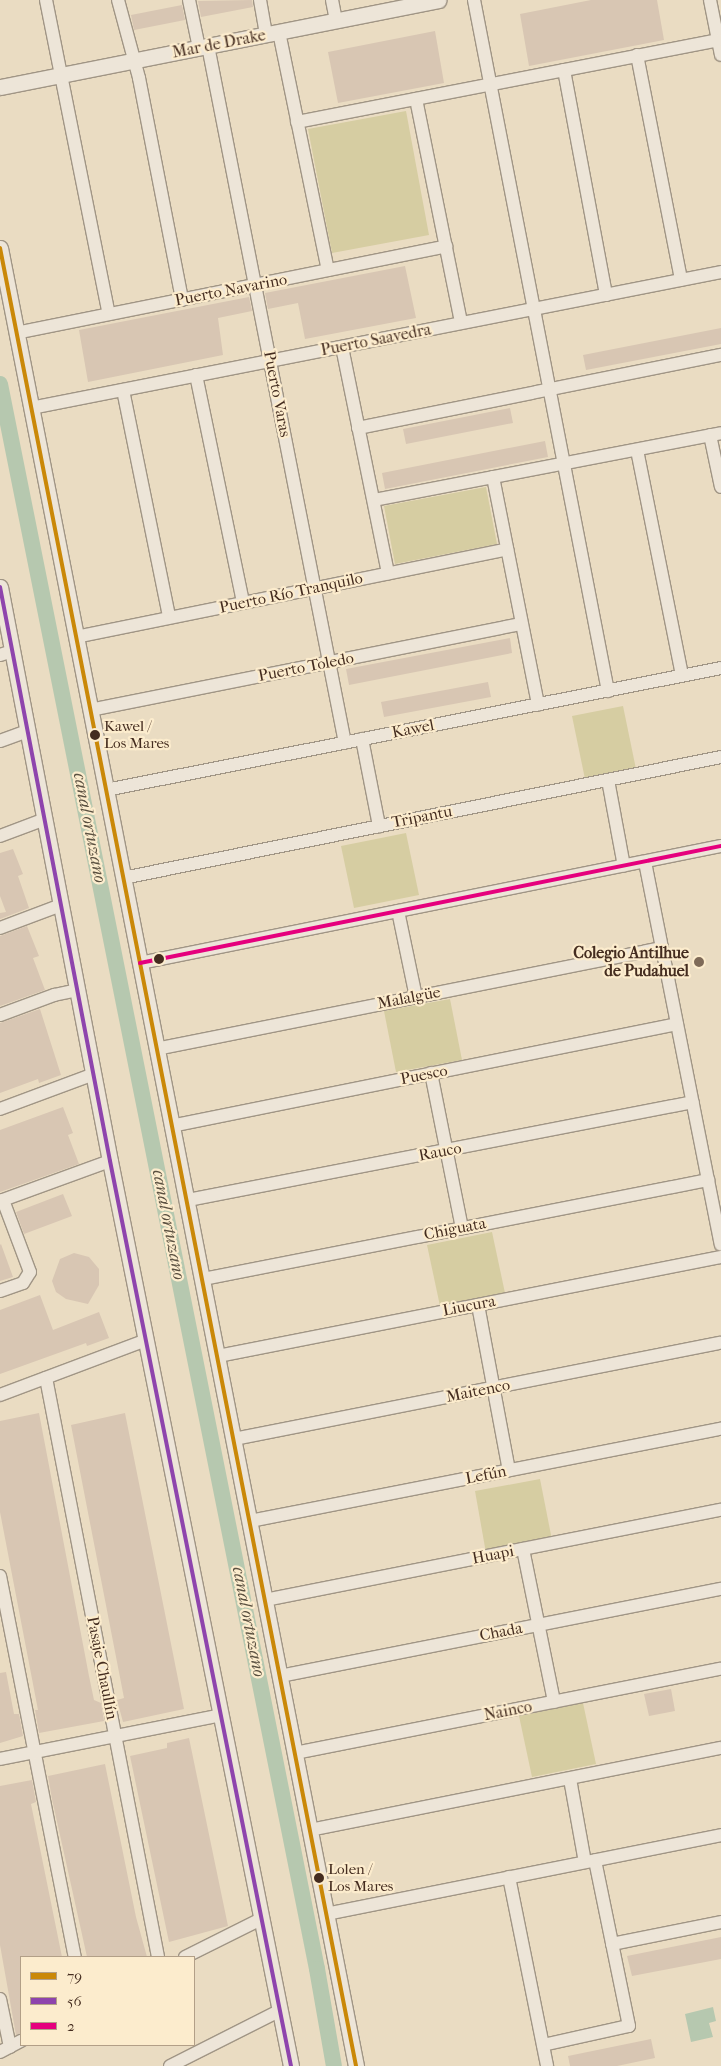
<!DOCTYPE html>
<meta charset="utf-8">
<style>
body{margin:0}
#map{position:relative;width:721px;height:2066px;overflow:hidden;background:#eadcc2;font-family:"IM FELL French Canon",serif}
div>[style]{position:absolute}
.green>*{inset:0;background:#d6cda2}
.water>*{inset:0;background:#b6c8af}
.canal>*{height:16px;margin:-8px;padding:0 8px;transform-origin:8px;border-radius:8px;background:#b6c8af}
.building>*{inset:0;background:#d8c6b3}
.roads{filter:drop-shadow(1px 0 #a09585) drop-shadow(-1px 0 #a09585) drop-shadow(0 1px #a09585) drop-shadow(0 -1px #a09585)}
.minor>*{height:12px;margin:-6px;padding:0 6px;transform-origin:6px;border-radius:6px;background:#ede5d8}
.tertiary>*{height:15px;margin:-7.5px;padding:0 7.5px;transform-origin:7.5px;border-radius:7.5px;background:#ede5d8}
.bus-1>*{height:4px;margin:-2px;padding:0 2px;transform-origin:2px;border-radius:2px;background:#ca8808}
.bus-2>*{height:4px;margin:-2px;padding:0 2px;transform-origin:2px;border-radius:2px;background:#8e44ad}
.bus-3>*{height:4px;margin:-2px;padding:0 2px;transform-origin:2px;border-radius:2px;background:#e5007d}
.dots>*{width:14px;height:14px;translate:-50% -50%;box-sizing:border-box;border:2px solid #fceccd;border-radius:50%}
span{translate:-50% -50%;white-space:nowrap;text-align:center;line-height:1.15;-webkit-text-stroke:4.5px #fceccd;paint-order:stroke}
.bus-label{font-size:15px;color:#442c1f}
.left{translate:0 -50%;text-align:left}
.street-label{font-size:16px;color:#442c1f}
.poi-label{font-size:16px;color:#442c1f;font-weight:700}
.right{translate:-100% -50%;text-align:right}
.water-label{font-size:18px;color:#5b5141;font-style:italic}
.legend{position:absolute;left:20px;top:1956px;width:175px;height:90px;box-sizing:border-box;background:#fceccd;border:1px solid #b29f87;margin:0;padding:6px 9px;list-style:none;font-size:15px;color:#442c1f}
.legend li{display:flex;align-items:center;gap:10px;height:25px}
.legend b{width:25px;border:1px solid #b29f87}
</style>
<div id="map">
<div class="green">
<div style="clip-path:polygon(406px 111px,429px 235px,332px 253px,308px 129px)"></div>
<div style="clip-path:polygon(486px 487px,497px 544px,395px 564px,384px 506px)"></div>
<div style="clip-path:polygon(623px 706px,636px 769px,585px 779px,572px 716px)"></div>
<div style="clip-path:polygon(406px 833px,419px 895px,354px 908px,341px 846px)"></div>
<div style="clip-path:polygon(450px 999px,462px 1060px,396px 1072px,384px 1011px)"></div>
<div style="clip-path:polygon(492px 1232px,505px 1293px,440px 1306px,427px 1245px)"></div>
<div style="clip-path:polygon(540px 1479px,552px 1540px,486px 1553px,475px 1491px)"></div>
<div style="clip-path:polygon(583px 1703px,596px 1764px,532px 1777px,519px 1716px)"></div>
</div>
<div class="water">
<div style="clip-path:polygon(713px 2007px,716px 2021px,709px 2023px,713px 2037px,691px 2042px,685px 2014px)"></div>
</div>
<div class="canal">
<div style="left:0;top:384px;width:1616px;rotate:78.69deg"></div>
<div style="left:317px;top:1969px;width:98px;rotate:80.1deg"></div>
</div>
<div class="building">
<div style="clip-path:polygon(252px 0,253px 7px,201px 17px,198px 1px)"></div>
<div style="clip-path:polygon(591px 0,657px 0,664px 40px,529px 66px,520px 14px)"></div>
<div style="clip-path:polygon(182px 5px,185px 20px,134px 30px,131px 15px)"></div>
<div style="clip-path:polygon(435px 31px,444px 83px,338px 103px,328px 52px)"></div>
<div style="clip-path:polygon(405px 266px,416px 318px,305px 339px,298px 303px,268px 309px,265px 293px)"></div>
<div style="clip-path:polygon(249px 297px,252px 311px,218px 318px,223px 355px,88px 382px,79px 330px)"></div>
<div style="clip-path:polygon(721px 328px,721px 344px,586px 370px,583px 355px)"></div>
<div style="clip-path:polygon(510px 408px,513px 423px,406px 444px,403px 429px)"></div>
<div style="clip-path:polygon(545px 441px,548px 457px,385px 489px,382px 473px)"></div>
<div style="clip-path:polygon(510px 638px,512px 653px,349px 685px,346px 669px)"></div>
<div style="clip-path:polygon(488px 682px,491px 697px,384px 717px,381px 702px)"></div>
<div style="clip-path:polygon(13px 849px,23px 874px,18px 876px,29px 908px,0 919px,0 913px,6px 912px,0 896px,0 853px)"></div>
<div style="clip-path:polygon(27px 926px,39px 956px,33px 958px,45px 990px,0 1006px,0 936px)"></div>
<div style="clip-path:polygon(40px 1009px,61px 1075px,39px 1083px,38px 1079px,0 1093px,0 1023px)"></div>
<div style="clip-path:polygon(63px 1107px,73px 1133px,68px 1135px,79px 1164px,0 1192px,0 1130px)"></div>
<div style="clip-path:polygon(63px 1194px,72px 1216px,24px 1234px,16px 1212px)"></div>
<div style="clip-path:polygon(1px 1244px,13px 1277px,0 1281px,0 1245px)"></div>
<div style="clip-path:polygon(74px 1253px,89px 1257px,99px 1269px,99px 1285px,88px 1304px,66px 1299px,56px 1292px,52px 1281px,60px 1259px)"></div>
<div style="clip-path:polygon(40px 1295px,53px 1330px,99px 1312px,109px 1338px,87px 1346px,86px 1343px,0 1374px,0 1310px)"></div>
<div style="clip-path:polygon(39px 1413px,89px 1676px,94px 1700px,101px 1703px,104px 1721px,39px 1733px,35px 1710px,38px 1710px,0 1512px,0 1421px)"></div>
<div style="clip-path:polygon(125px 1413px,184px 1709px,123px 1722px,117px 1700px,124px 1698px,71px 1425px)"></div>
<div style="clip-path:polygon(6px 1672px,14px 1714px,19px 1714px,23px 1736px,0 1743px,0 1673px)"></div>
<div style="clip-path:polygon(671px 1689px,675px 1711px,649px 1716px,644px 1694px)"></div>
<div style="clip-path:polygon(189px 1738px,228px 1926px,169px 1942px,130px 1756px,167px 1748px,167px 1743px)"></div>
<div style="clip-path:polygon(105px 1764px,136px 1917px,147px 1957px,87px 1957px,52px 1799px,48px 1776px)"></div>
<div style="clip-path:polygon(32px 1780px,36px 1802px,31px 1804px,62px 1957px,21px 1957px,21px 2033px,16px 2035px,0 1945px,0 1786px)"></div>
<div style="clip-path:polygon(721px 1937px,721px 1959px,632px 1976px,627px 1956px)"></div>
<div style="clip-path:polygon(651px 2039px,655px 2058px,617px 2066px,570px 2066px,568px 2056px)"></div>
</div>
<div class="roads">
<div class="minor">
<div style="left:46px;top:0;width:320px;rotate:78.7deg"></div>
<div style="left:118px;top:0;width:81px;rotate:74.9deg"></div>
<div style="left:139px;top:78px;width:226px;rotate:79deg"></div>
<div style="left:189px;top:0;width:49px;rotate:78.2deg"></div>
<div style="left:260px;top:0;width:35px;rotate:80deg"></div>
<div style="left:332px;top:0;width:20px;rotate:79deg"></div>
<div style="left:474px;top:0;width:704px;rotate:79.03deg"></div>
<div style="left:710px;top:0;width:56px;rotate:78.7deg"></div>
<div style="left:279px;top:32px;width:243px;rotate:78.4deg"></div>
<div style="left:208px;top:46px;width:710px;rotate:78.88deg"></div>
<div style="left:637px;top:55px;width:229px;rotate:78.9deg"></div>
<div style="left:564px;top:70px;width:229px;rotate:79.4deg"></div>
<div style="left:416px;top:99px;width:228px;rotate:78.6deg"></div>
<div style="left:297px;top:122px;width:429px;rotate:-11deg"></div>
<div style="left:16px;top:333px;width:439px;rotate:-11.4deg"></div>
<div style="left:342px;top:347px;width:231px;rotate:78.5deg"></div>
<div style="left:196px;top:375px;width:232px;rotate:78.3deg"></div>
<div style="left:123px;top:390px;width:232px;rotate:78.5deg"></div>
<div style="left:31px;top:408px;width:703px;rotate:-11.15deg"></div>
<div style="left:358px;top:428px;width:370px;rotate:-11.4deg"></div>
<div style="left:710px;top:435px;width:53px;rotate:78.1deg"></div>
<div style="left:637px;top:450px;width:230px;rotate:78.7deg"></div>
<div style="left:493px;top:477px;width:232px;rotate:78.8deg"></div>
<div style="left:374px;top:500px;width:353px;rotate:-10.9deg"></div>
<div style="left:76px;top:637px;width:440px;rotate:-11.5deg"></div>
<div style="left:0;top:655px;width:13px;rotate:-18deg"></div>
<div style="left:90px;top:710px;width:440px;rotate:-11.3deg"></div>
<div style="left:362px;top:739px;width:89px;rotate:78.9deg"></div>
<div style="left:0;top:741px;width:30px;rotate:-20deg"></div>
<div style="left:608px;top:780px;width:87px;rotate:79.5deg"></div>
<div style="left:106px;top:790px;width:627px;rotate:-11.22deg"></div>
<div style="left:0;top:836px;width:48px;rotate:-20.7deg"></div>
<div style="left:645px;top:862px;width:390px;rotate:78.8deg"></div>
<div style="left:123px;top:878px;width:610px;rotate:-11.44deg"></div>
<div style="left:398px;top:911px;width:88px;rotate:78.2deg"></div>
<div style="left:0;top:928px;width:65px;rotate:-20.7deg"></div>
<div style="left:140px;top:963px;width:593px;rotate:-11.39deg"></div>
<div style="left:0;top:1015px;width:58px;rotate:-20.3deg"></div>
<div style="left:54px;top:995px;width:25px;rotate:-12deg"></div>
<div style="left:156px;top:1049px;width:516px;rotate:-11.29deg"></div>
<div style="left:431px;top:1073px;width:158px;rotate:78.7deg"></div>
<div style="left:0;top:1109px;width:100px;rotate:-20.4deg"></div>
<div style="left:171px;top:1126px;width:516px;rotate:-11.4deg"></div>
<div style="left:188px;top:1200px;width:514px;rotate:-10.98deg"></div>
<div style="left:0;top:1201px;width:117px;rotate:-20deg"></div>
<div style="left:203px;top:1279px;width:515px;rotate:-11.09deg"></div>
<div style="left:0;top:1291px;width:24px;rotate:-19deg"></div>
<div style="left:23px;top:1283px;width:13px;rotate:-58deg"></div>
<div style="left:30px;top:1272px;width:77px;rotate:-110.6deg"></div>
<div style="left:478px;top:1305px;width:168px;rotate:79.4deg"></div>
<div style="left:218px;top:1356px;width:513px;rotate:-11.13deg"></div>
<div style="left:46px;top:1378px;width:590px;rotate:79.05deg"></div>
<div style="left:0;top:1395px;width:156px;rotate:-20.6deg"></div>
<div style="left:234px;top:1439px;width:496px;rotate:-11.2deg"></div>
<div style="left:250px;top:1521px;width:480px;rotate:-11.1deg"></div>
<div style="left:523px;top:1549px;width:156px;rotate:78.5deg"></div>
<div style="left:0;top:1576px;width:388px;rotate:78.9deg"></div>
<div style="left:265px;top:1600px;width:465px;rotate:-11.2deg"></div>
<div style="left:280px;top:1676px;width:449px;rotate:-11.2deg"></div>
<div style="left:295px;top:1753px;width:434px;rotate:-11.2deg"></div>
<div style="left:0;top:1759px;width:226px;rotate:-11.2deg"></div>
<div style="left:570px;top:1779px;width:84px;rotate:79.8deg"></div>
<div style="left:310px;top:1830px;width:419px;rotate:-11.3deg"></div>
<div style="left:509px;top:1877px;width:193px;rotate:78.6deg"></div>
<div style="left:326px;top:1914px;width:403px;rotate:-11.3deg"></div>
<div style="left:612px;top:1944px;width:111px;rotate:-11.4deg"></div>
<div style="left:185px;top:1957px;width:87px;rotate:-26.6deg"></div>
<div style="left:0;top:1999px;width:49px;rotate:78.2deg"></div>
<div style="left:543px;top:2045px;width:88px;rotate:-12.5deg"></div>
<div style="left:629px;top:2026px;width:169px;rotate:-101.6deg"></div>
<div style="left:0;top:2052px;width:24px;rotate:-28deg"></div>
<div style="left:170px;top:2066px;width:124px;rotate:-26.8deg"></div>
</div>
<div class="tertiary">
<div style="left:0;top:87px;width:447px;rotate:-11.2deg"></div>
<div style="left:0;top:248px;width:1853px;rotate:78.92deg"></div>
<div style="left:0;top:587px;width:584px;rotate:79.15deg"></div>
<div style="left:110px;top:1161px;width:923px;rotate:78.69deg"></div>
</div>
</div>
<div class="bus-1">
<div style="left:0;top:248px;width:1853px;rotate:78.92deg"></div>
</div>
<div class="bus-2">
<div style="left:0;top:587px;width:584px;rotate:79.15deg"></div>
<div style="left:110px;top:1161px;width:923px;rotate:78.69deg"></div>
</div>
<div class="bus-3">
<div style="left:140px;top:963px;width:593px;rotate:-11.39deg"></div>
</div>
<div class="dots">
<div style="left:95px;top:735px;background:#442c1f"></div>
<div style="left:159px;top:959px;background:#442c1f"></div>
<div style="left:699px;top:962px;background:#7e6a58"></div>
<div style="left:319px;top:1878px;background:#442c1f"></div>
</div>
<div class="bus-label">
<span class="left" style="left:104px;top:735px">Kawel /<br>Los Mares</span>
<span class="left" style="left:328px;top:1878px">Lolen /<br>Los Mares</span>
</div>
<div class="street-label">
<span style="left:219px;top:44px;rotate:-11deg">Mar de Drake</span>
<span style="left:231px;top:290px;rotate:-11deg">Puerto Navarino</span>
<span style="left:376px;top:340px;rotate:-11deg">Puerto Saavedra</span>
<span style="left:277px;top:394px;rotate:79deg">Puerto Varas</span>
<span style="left:291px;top:593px;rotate:-12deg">Puerto Río Tranquilo</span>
<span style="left:306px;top:667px;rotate:-11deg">Puerto Toledo</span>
<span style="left:413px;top:729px;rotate:-11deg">Kawel</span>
<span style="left:422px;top:817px;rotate:-11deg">Tripantu</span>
<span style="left:409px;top:998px;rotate:-11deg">Malalgüe</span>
<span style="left:424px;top:1075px;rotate:-11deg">Puesco</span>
<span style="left:440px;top:1152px;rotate:-11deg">Rauco</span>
<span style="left:455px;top:1229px;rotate:-11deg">Chiguata</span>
<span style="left:469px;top:1306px;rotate:-11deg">Liucura</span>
<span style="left:478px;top:1391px;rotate:-11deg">Maitenco</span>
<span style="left:486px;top:1475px;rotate:-11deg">Lefún</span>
<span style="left:493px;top:1555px;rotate:-11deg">Huapi</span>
<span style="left:501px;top:1632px;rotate:-11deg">Chada</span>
<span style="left:102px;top:1668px;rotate:79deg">Pasaje Chaullín</span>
<span style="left:508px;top:1711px;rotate:-11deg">Nainco</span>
</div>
<div class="poi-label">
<span class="right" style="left:689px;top:962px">Colegio Antilhue<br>de Pudahuel</span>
</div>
<div class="water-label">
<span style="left:89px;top:828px;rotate:79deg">canal ortuzano</span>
<span style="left:168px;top:1225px;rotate:79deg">canal ortuzano</span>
<span style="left:248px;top:1622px;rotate:79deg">canal ortuzano</span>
</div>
<ul class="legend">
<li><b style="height:6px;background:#ca8808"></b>79</li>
<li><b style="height:6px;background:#8e44ad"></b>56</li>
<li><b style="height:6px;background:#e5007d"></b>2</li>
</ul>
</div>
